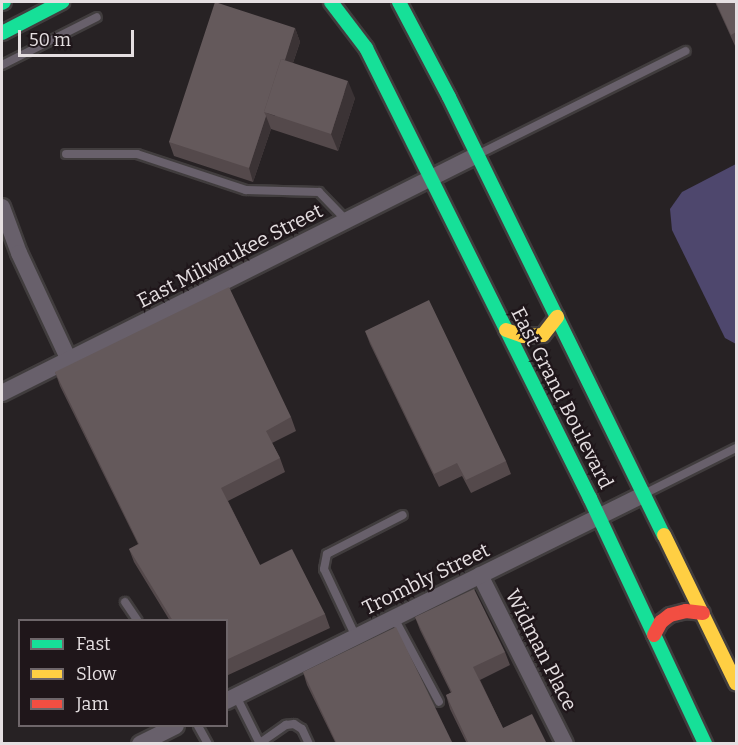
<!DOCTYPE html>
<style>
body{margin:0}
#map{position:relative;width:738px;height:745px;overflow:hidden;background:#272224;font-family:Bitter,serif}
div>[style]{position:absolute}
.water>*{inset:0;background:#4e476d}
.roads{filter:drop-shadow(2px 0 #413d3e) drop-shadow(-2px 0 #413d3e) drop-shadow(0 2px #413d3e) drop-shadow(0 -2px #413d3e)}
.lane>*{height:8px;margin:-4px;padding:0 4px;transform-origin:4px;border-radius:4px;background:#68606b}
.street>*{height:16px;margin:-8px;padding:0 8px;transform-origin:8px;border-radius:8px;background:#68606b}
.fast>*{height:14px;margin:-7px;padding:0 7px;transform-origin:7px;border-radius:7px;background:#16e098}
.slow>*{height:14px;margin:-7px;padding:0 7px;transform-origin:7px;border-radius:7px;background:#ffcf43}
.jam>*{height:14px;margin:-7px;padding:0 7px;transform-origin:7px;border-radius:7px;background:#f24e42}
.wall>*{inset:0;background:#54494b}
.shaded-wall>*{inset:0;background:#3b3335}
.building>*{inset:0;background:#64595b}
span{translate:-50% -50%;white-space:nowrap;text-align:center;line-height:1.15;-webkit-text-stroke:4.5px #1f161a;paint-order:stroke}
.street-label{font-size:20px;color:#e5dfe1}
.frame{position:absolute;inset:0;border:3px solid #e5dfe1;pointer-events:none}
.legend{position:absolute;left:18px;top:619px;width:210px;height:108px;box-sizing:border-box;background:#1f161a;border:2px solid #6e666a;margin:0;padding:8px 10px;list-style:none;font-size:18px;color:#e5dfe1}
.legend li{display:flex;align-items:center;gap:12px;height:30px}
.legend b{width:30px;border:2px solid #6e666a}
.scale{position:absolute;left:18px;top:30px;width:116px;height:27px;box-sizing:border-box;border:3px solid #e5dfe1;border-top:0;padding-left:8px;font-size:18px;line-height:21px;white-space:nowrap;color:#e5dfe1;-webkit-text-stroke:4px #1f161a;paint-order:stroke}
</style>
<div id="map">
<div class="water">
<div style="clip-path:polygon(736px 164px,736px 344px,725px 338px,672px 230px,670px 209px,682px 192px)"></div>
</div>
<div class="roads">
<div class="lane">
<div style="left:2px;top:65px;width:106px;rotate:-26.8deg"></div>
<div style="left:66px;top:154px;width:71px"></div>
<div style="left:137px;top:154px;width:115px;rotate:18.3deg"></div>
<div style="left:246px;top:190px;width:73px;rotate:1.6deg"></div>
<div style="left:319px;top:192px;width:40px;rotate:46deg"></div>
<div style="left:477px;top:155px;width:233px;rotate:-26.5deg"></div>
<div style="left:646px;top:493px;width:101px;rotate:-26.6deg"></div>
<div style="left:125px;top:602px;width:22px;rotate:56deg"></div>
<div style="left:394px;top:618px;width:95px;rotate:61.8deg"></div>
<div style="left:356px;top:637px;width:75px;rotate:-115.2deg"></div>
<div style="left:324px;top:569px;width:15px;rotate:-79deg"></div>
<div style="left:327px;top:554px;width:85px;rotate:-27.2deg"></div>
<div style="left:236px;top:696px;width:54px;rotate:63.4deg"></div>
<div style="left:198px;top:726px;width:21px;rotate:61deg"></div>
<div style="left:260px;top:743px;width:32px;rotate:-35deg"></div>
<div style="left:286px;top:725px;width:8px;rotate:-7deg"></div>
<div style="left:294px;top:724px;width:9px;rotate:32deg"></div>
<div style="left:302px;top:729px;width:17px;rotate:65deg"></div>
</div>
<div class="street">
<div style="left:2px;top:207px;width:49px;rotate:69.7deg"></div>
<div style="left:19px;top:253px;width:118px;rotate:65deg"></div>
<div style="left:2px;top:393px;width:531px;rotate:-26.61deg"></div>
<div style="left:480px;top:575px;width:189px;rotate:63.3deg"></div>
<div style="left:226px;top:701px;width:466px;rotate:-26.3deg"></div>
<div style="left:140px;top:744px;width:40px;rotate:-26.6deg"></div>
</div>
<div class="fast">
<div style="left:331px;top:2px;width:58px;rotate:52.7deg"></div>
<div style="left:366px;top:48px;width:503px;rotate:63.54deg"></div>
<div style="left:590px;top:498px;width:272px;rotate:64.9deg"></div>
<div style="left:399px;top:2px;width:107px;rotate:62.2deg"></div>
<div style="left:449px;top:97px;width:488px;rotate:63.9deg"></div>
<div style="left:2px;top:3px;width:2px;rotate:-27deg"></div>
<div style="left:2px;top:33px;width:68px;rotate:-27.3deg"></div>
</div>
<div class="slow">
<div style="left:506px;top:330px;width:18px;rotate:19deg"></div>
<div style="left:523px;top:336px;width:20px;rotate:-3deg"></div>
<div style="left:543px;top:335px;width:23px;rotate:-52deg"></div>
<div style="left:664px;top:535px;width:165px;rotate:64.1deg"></div>
</div>
<div class="jam">
<div style="left:654px;top:635px;width:15px;rotate:-62deg"></div>
<div style="left:661px;top:622px;width:11px;rotate:-38deg"></div>
<div style="left:670px;top:615px;width:16px;rotate:-14deg"></div>
<div style="left:686px;top:611px;width:17px;rotate:7deg"></div>
</div>
</div>
<div class="wall">
<div style="clip-path:polygon(715px 2px,736px 2px,736px 48px)"></div>
<div style="clip-path:polygon(295px 28px,300px 42px,293px 63px,355px 98px,338px 151px,271px 129px,253px 182px,174px 156px,169px 142px)"></div>
<div style="clip-path:polygon(365px 331px,506px 461px,511px 474px,471px 493px,462px 476px,439px 487px,370px 344px)"></div>
<div style="clip-path:polygon(55px 372px,291px 417px,296px 431px,272px 443px,280px 458px,285px 472px,228px 501px,260px 565px,325px 614px,330px 628px,226px 676px,226px 621px,170px 621px,134px 562px,129px 549px,138px 544px,60px 386px)"></div>
<div style="clip-path:polygon(415px 617px,505px 652px,510px 665px,480px 680px,503px 728px,547px 744px,467px 744px,450px 709px,446px 695px,451px 693px,420px 630px)"></div>
<div style="clip-path:polygon(303px 672px,453px 744px,336px 744px,307px 685px)"></div>
</div>
<div class="shaded-wall">
<div style="clip-path:polygon(295px 28px,300px 42px,275px 116px,267px 113px)"></div>
<div style="clip-path:polygon(348px 81px,355px 98px,338px 151px,331px 134px)"></div>
<div style="clip-path:polygon(266px 116px,271px 129px,253px 182px,249px 168px)"></div>
</div>
<div class="building">
<div style="clip-path:polygon(215px 2px,295px 28px,285px 60px,281px 59px,264px 112px,266px 116px,249px 168px,169px 142px)"></div>
<div style="clip-path:polygon(716px 2px,736px 2px,736px 32px,731px 35px)"></div>
<div style="clip-path:polygon(281px 59px,348px 81px,331px 134px,264px 112px)"></div>
<div style="clip-path:polygon(229px 287px,291px 417px,266px 431px,280px 458px,221px 488px,260px 565px,292px 549px,325px 614px,226px 660px,226px 621px,173px 621px,129px 549px,139px 544px,55px 372px)"></div>
<div style="clip-path:polygon(429px 300px,506px 461px,466px 480px,457px 463px,434px 474px,365px 331px)"></div>
<div style="clip-path:polygon(474px 589px,505px 652px,473px 667px,503px 728px,532px 714px,547px 744px,469px 744px,446px 695px,452px 692px,415px 617px)"></div>
<div style="clip-path:polygon(396px 627px,453px 744px,337px 744px,303px 672px)"></div>
</div>
<div class="street-label">
<span style="left:230px;top:256px;rotate:-27deg">East Milwaukee Street</span>
<span style="left:562px;top:398px;rotate:63deg">East Grand Boulevard</span>
<span style="left:426px;top:579px;rotate:-26deg">Trombly Street</span>
<span style="left:541px;top:650px;rotate:63deg">Widman Place</span>
</div>
<div class="frame"></div>
<ul class="legend">
<li><b style="height:8px;background:#16e098"></b>Fast</li>
<li><b style="height:8px;background:#ffcf43"></b>Slow</li>
<li><b style="height:8px;background:#f24e42"></b>Jam</li>
</ul>
<div class="scale">50 m</div>
</div>
